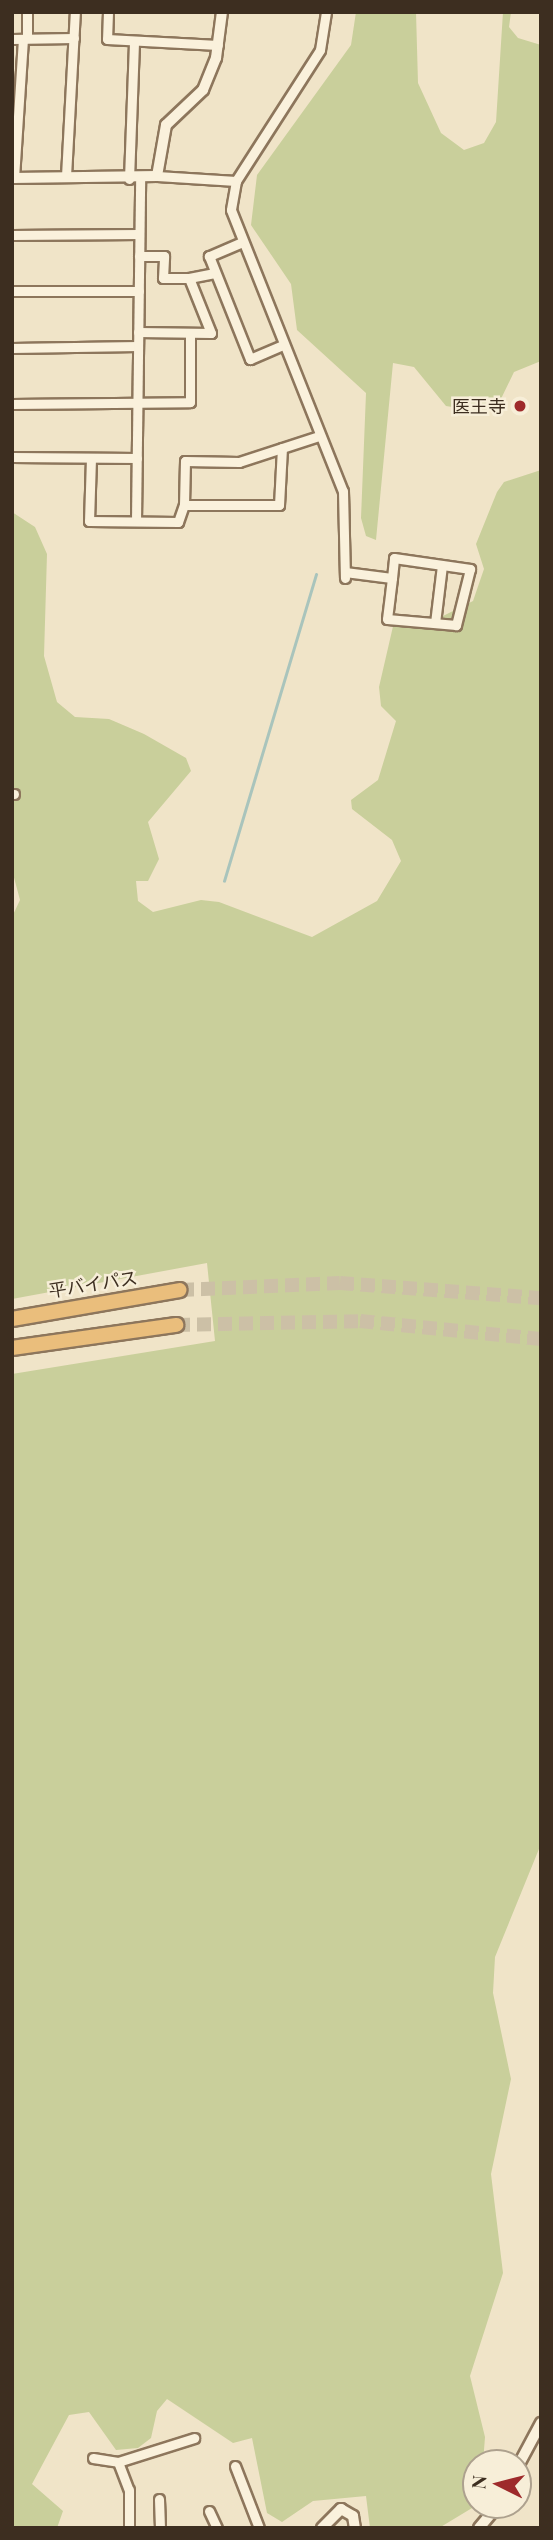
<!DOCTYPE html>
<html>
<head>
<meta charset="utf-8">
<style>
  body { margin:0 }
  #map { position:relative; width:553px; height:2540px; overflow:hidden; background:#f0e4c8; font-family:"Playfair Display","Noto Sans JP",serif }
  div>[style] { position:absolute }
  .green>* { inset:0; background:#c9cf9b }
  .stream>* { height:2.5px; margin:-1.25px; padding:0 1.25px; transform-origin:1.25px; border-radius:1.25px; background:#a9c4bc }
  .trunk-tunnel>* { height:14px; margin-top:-7px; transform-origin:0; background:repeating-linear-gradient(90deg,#ccc0a6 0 14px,transparent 0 21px) }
  .roads { filter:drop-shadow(2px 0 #8d765c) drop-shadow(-2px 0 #8d765c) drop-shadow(0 2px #8d765c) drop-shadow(0 -2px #8d765c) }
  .minor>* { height:9px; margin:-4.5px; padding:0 4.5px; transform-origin:4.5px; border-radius:4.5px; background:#faf1dc }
  .tertiary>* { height:10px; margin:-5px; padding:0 5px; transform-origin:5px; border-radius:5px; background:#faf1dc }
  .trunk>* { height:14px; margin:-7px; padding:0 7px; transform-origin:7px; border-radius:7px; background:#eabe7c }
  .dots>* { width:19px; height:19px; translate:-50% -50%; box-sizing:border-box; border:4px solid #f7eed8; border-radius:50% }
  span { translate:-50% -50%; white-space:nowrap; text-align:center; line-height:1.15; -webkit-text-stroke:5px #f7eed8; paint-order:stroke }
  .poi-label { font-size:18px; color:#3d2e20 }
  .right { translate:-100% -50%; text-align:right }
  .street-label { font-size:18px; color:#3d2e20 }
  .frame { position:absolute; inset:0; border:14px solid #3d2e20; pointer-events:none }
  .north { position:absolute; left:462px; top:2449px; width:70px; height:70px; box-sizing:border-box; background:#f7eed8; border:2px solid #ada18e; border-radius:50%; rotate:276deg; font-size:19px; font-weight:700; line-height:28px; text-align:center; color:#3d2e20 }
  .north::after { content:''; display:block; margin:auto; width:24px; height:32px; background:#9e2a2b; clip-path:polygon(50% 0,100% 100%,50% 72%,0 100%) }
</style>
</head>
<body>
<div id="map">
  <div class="green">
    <i style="clip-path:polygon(356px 12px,416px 12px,418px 83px,441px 133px,464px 150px,484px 143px,496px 122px,503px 12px,511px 12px,509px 27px,518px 38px,541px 45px,541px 361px,514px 372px,498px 405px,483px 412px,446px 406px,414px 367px,393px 363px,376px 540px,366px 536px,361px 518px,366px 393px,297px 330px,291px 284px,251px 225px,257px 175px,351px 45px)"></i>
    <i style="clip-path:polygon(541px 470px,541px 1844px,495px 1957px,493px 1993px,511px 2079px,491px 2174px,503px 2273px,470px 2376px,485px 2437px,483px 2463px,476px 2463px,477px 2505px,439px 2528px,370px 2528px,366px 2496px,313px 2501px,282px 2522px,267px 2513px,252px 2438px,233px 2443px,167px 2399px,157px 2411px,151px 2438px,138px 2448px,116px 2450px,89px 2412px,69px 2415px,32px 2484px,63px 2511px,57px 2528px,12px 2528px,12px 1374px,215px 1341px,207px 1263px,12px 1299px,12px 917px,20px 900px,12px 870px,12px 512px,35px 527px,47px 554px,44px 656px,57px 702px,75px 717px,109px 719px,144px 734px,186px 758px,191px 771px,148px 822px,159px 859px,148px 881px,136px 881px,138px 901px,153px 912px,201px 900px,219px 902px,312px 937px,377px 901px,401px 861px,392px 840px,352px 809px,351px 800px,378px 780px,396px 721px,381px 706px,379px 687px,394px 622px,437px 619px,473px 601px,484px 569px,476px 544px,497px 492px,504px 482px)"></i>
  </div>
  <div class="stream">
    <i style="left:224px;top:881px;width:320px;rotate:-73.3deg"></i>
  </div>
  <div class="trunk-tunnel">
    <i style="left:180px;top:1290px;width:160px;rotate:-2.5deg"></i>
    <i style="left:340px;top:1283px;width:202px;rotate:4.3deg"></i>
    <i style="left:176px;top:1325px;width:184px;rotate:-1.2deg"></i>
    <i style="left:360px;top:1321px;width:182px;rotate:5.7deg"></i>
  </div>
  <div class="roads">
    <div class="minor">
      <i style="left:27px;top:12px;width:25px;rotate:90deg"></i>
      <i style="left:108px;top:12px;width:27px;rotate:92deg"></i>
      <i style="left:107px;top:39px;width:111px;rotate:3.1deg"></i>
      <i style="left:326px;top:12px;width:38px;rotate:99deg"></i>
      <i style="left:320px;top:50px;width:156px;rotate:122.7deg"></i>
      <i style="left:236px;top:181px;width:29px;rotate:100deg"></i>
      <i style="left:231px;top:210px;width:302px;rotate:68.3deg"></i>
      <i style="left:343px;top:491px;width:87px;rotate:88.7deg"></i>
      <i style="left:12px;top:39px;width:62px;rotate:-0.9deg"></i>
      <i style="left:66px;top:176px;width:164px;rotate:-86.9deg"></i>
      <i style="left:157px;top:176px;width:79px;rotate:3.6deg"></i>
      <i style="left:14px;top:178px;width:139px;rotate:-86.3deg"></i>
      <i style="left:129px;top:179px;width:138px;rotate:-87.9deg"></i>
      <i style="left:12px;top:235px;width:127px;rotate:-0.5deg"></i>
      <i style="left:240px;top:243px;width:34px;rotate:157deg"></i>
      <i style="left:209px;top:256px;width:111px;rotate:68.3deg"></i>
      <i style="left:250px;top:359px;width:34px;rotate:-23deg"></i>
      <i style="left:189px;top:278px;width:26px;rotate:-11deg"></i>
      <i style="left:12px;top:291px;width:127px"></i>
      <i style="left:138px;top:332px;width:73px;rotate:0.8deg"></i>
      <i style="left:211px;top:333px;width:59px;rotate:-111.8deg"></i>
      <i style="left:189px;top:278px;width:26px;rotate:180deg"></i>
      <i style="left:163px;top:278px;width:22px;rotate:-87deg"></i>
      <i style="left:164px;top:256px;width:25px;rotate:180deg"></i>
      <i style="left:12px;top:348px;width:126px;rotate:-0.9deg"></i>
      <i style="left:12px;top:404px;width:178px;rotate:-0.6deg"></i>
      <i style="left:190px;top:402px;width:69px;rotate:-90deg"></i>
      <i style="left:12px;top:457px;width:125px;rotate:0.5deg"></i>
      <i style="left:91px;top:458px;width:63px;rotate:91.8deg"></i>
      <i style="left:89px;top:521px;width:89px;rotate:0.6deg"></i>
      <i style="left:178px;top:522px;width:18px;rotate:-71deg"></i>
      <i style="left:184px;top:505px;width:95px"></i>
      <i style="left:279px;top:505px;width:57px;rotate:-87deg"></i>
      <i style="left:184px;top:505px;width:44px;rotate:-88.7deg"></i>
      <i style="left:185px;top:461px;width:54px;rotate:1.1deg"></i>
      <i style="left:239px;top:462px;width:84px;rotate:-18deg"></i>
      <i style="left:136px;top:521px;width:342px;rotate:-89.3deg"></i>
      <i style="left:345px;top:572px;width:47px;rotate:7.3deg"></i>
      <i style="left:392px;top:578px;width:20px;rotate:-84deg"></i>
      <i style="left:394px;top:558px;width:77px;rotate:8.2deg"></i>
      <i style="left:470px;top:569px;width:58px;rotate:104deg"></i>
      <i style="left:456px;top:625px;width:69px;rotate:-175deg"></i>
      <i style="left:387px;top:619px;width:41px;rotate:-83deg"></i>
      <i style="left:435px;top:623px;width:58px;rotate:-83.1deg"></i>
      <i style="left:12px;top:794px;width:2px"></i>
      <i style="left:93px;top:2458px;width:25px;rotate:9deg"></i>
      <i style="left:118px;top:2462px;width:30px;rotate:69deg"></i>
      <i style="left:129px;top:2490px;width:38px;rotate:90deg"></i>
      <i style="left:118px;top:2462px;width:80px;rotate:-17.5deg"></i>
      <i style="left:235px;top:2466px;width:66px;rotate:68.8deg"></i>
      <i style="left:159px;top:2499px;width:29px;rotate:88deg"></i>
      <i style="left:209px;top:2511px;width:19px;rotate:65deg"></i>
    </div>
    <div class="tertiary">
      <i style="left:12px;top:178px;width:145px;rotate:-0.8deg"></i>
      <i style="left:157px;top:176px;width:52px;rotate:-80deg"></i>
      <i style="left:166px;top:125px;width:51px;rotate:-43.4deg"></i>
      <i style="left:203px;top:90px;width:35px;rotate:-68deg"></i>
      <i style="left:216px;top:58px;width:46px;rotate:-82.6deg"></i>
      <i style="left:518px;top:2466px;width:49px;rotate:-61.9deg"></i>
      <i style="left:322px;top:2528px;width:27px;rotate:-45deg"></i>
      <i style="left:341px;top:2509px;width:14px;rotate:30deg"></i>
      <i style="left:353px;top:2516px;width:12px;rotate:81deg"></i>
      <i style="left:479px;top:2528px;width:30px;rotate:-50deg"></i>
    </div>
    <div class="trunk">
      <i style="left:12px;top:1319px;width:170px;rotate:-9.8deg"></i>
      <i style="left:12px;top:1348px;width:166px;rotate:-8deg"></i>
    </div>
  </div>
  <div class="dots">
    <i style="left:520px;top:406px;background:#9e2a2b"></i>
  </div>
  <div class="poi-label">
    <span class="right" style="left:506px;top:406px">医王寺</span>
  </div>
  <div class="street-label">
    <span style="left:93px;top:1284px;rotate:-9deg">平バイパス</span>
  </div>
  <div class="frame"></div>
  <div class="north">N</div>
</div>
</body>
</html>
